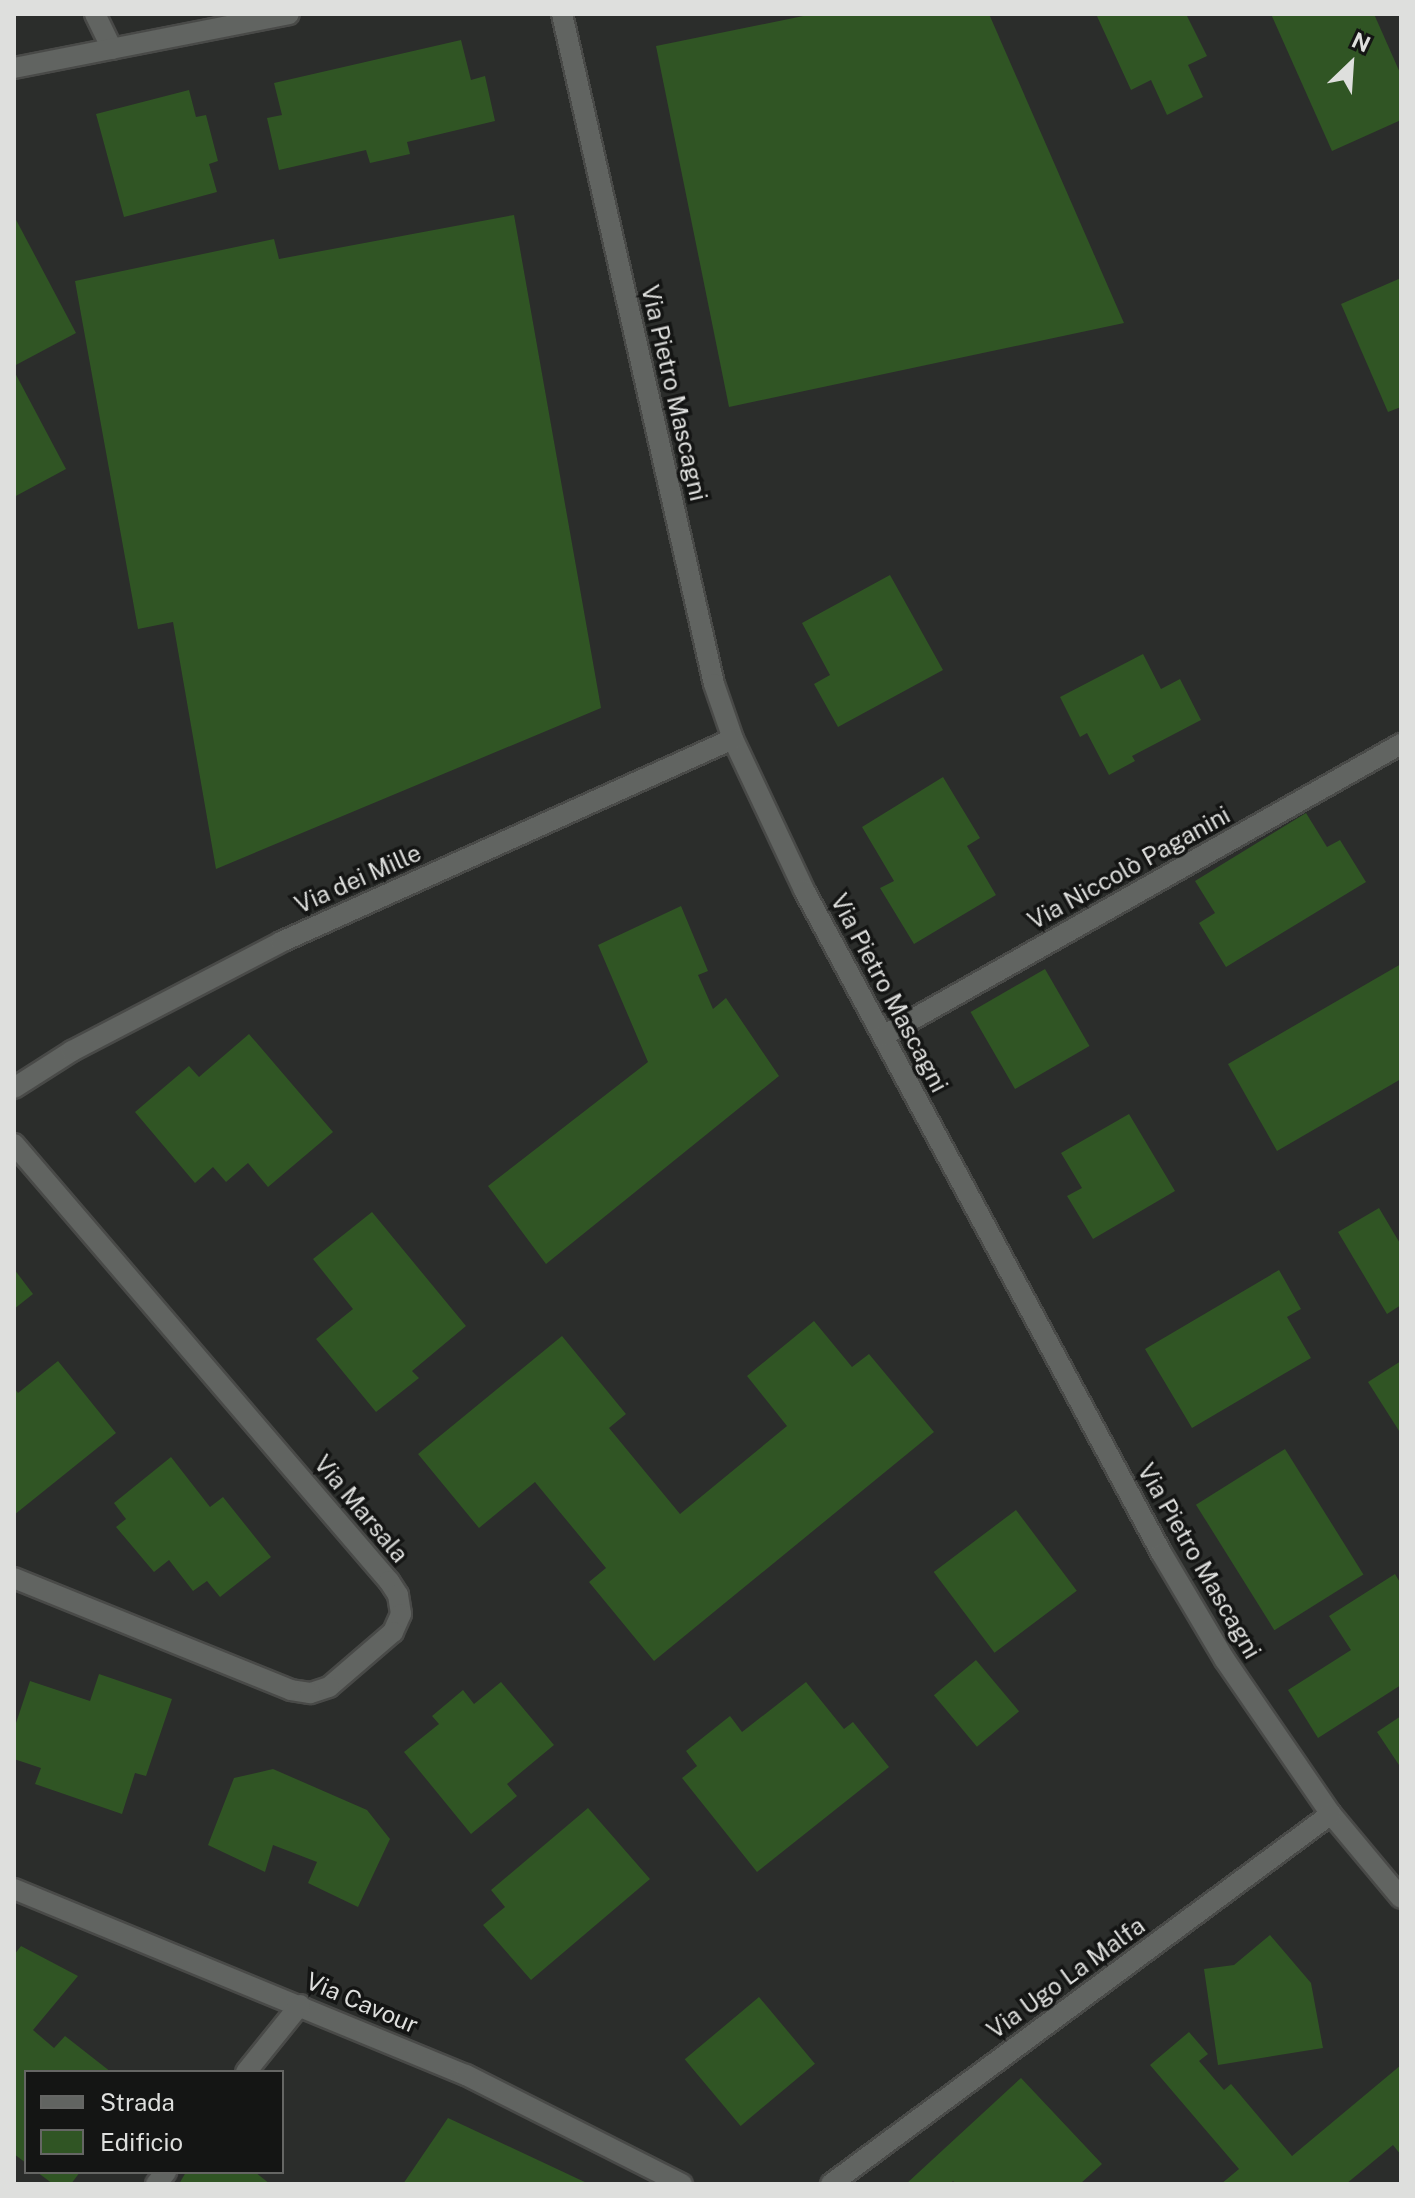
<!DOCTYPE html>
<html>
<head>
<meta charset="utf-8">
<style>
  body { margin:0 }
  #map { position:relative; width:1415px; height:2198px; overflow:hidden; background:#2b2d2b; font-family:"Public Sans",sans-serif }
  div>[style] { position:absolute }
  .building>* { inset:0; background:#305524; transform-origin:0 0 }
  .roads { filter:drop-shadow(2px 0 #494a48) drop-shadow(-2px 0 #494a48) drop-shadow(0 2px #494a48) drop-shadow(0 -2px #494a48) }
  .minor>* { height:20px; margin:-10px; padding:0 10px; transform-origin:10px; border-radius:10px; background:#616461 }
  span { translate:-50% -50%; white-space:nowrap; text-align:center; line-height:1.15; -webkit-text-stroke:7px #141514; paint-order:stroke }
  .street-label { font-size:24px; color:#dedfdd }
  .frame { position:absolute; inset:0; border:16px solid #dedfdd; pointer-events:none }
  .legend { position:absolute; left:24px; top:2070px; width:260px; height:104px; box-sizing:border-box; background:#141514; border:2px solid #656664; margin:0; padding:10px 14px; list-style:none; font-size:24px; color:#dedfdd }
  .legend li { display:flex; align-items:center; gap:16px; height:40px }
  .legend b { width:40px; border:2px solid #656664 }
  .north { position:absolute; left:1311px; top:24px; width:80px; height:80px; -webkit-text-stroke:6px #141514; paint-order:stroke; rotate:25deg; font-size:22px; font-weight:700; line-height:32px; text-align:center; color:#dedfdd }
  .north::after { content:''; display:block; margin:auto; width:28px; height:36px; background:#dedfdd; clip-path:polygon(50% 0,100% 100%,50% 72%,0 100%) }
</style>
</head>
<body>
<div id="map">
  <div class="building">
    <i style="clip-path:polygon(813px 14px,989px 14px,1124px 323px,729px 407px,656px 46px)"></i>
    <i style="clip-path:polygon(1096px 14px,1186px 14px,1207px 56px,1188px 65px,1203px 97px,1167px 115px,1151px 80px,1131px 90px)"></i>
    <i style="clip-path:polygon(1271px 14px,1374px 14px,1401px 75px,1401px 120px,1332px 151px)"></i>
    <i style="clip-path:polygon(461px 40px,471px 80px,485px 76px,495px 121px,407px 142px,410px 154px,370px 163px,366px 150px,279px 170px,267px 118px,282px 115px,274px 83px)"></i>
    <i style="clip-path:polygon(189px 90px,196px 117px,206px 115px,218px 161px,209px 164px,217px 192px,124px 217px,96px 114px)"></i>
    <i style="clip-path:polygon(514px 215px,601px 708px,216px 869px,173px 622px,138px 629px,75px 281px,274px 239px,279px 259px)"></i>
    <i style="clip-path:polygon(14px 216px,76px 333px,14px 366px)"></i>
    <i style="clip-path:polygon(1401px 278px,1401px 407px,1388px 412px,1341px 304px)"></i>
    <i style="clip-path:polygon(14px 371px,66px 469px,14px 497px)"></i>
    <i style="clip-path:polygon(890px 575px,943px 670px,838px 727px,814px 684px,830px 675px,802px 623px)"></i>
    <i style="clip-path:polygon(1143px 654px,1161px 689px,1180px 679px,1201px 720px,1132px 756px,1135px 761px,1109px 775px,1087px 733px,1080px 737px,1060px 697px)"></i>
    <i style="clip-path:polygon(943px 777px,980px 838px,967px 846px,996px 895px,914px 944px,880px 888px,894px 881px,862px 827px)"></i>
    <i style="clip-path:polygon(1306px 813px,1327px 847px,1340px 840px,1366px 882px,1226px 967px,1199px 923px,1215px 913px,1195px 881px)"></i>
    <i style="clip-path:polygon(681px 906px,708px 971px,698px 975px,713px 1009px,726px 998px,779px 1076px,546px 1264px,488px 1186px,648px 1062px,598px 945px)"></i>
    <i style="clip-path:polygon(1401px 964px,1401px 1079px,1277px 1151px,1228px 1064px)"></i>
    <i style="left:1045px;top:969px;width:89px;height:86px;rotate:60deg"></i>
    <i style="clip-path:polygon(249px 1034px,333px 1132px,268px 1187px,248px 1163px,226px 1182px,213px 1167px,195px 1183px,135px 1112px,189px 1066px,199px 1077px)"></i>
    <i style="clip-path:polygon(1129px 1114px,1175px 1191px,1093px 1239px,1067px 1196px,1082px 1188px,1061px 1153px)"></i>
    <i style="clip-path:polygon(1379px 1208px,1401px 1245px,1401px 1305px,1387px 1314px,1338px 1232px)"></i>
    <i style="clip-path:polygon(372px 1212px,466px 1326px,412px 1371px,419px 1378px,376px 1412px,316px 1339px,353px 1309px,313px 1259px)"></i>
    <i style="clip-path:polygon(14px 1269px,33px 1294px,14px 1309px)"></i>
    <i style="clip-path:polygon(1279px 1270px,1301px 1309px,1287px 1317px,1311px 1358px,1192px 1428px,1145px 1349px)"></i>
    <i style="clip-path:polygon(814px 1321px,852px 1367px,869px 1354px,934px 1432px,654px 1661px,589px 1582px,606px 1568px,535px 1482px,479px 1528px,418px 1454px,562px 1336px,626px 1414px,609px 1428px,680px 1514px,787px 1426px,747px 1376px)"></i>
    <i style="clip-path:polygon(58px 1361px,116px 1433px,14px 1515px,14px 1388px,18px 1393px)"></i>
    <i style="clip-path:polygon(1401px 1361px,1401px 1434px,1368px 1382px)"></i>
    <i style="left:1285px;top:1449px;width:148px;height:105px;rotate:58deg"></i>
    <i style="clip-path:polygon(171px 1457px,210px 1507px,223px 1497px,271px 1557px,220px 1597px,207px 1581px,193px 1591px,169px 1560px,154px 1572px,116px 1527px,126px 1519px,114px 1503px)"></i>
    <i style="left:1016px;top:1510px;width:101px;height:103px;rotate:53deg"></i>
    <i style="clip-path:polygon(1395px 1574px,1401px 1584px,1401px 1685px,1318px 1738px,1288px 1690px,1351px 1650px,1329px 1616px)"></i>
    <i style="left:976px;top:1660px;width:67px;height:55px;rotate:50deg"></i>
    <i style="clip-path:polygon(99px 1674px,172px 1699px,146px 1776px,135px 1773px,122px 1814px,35px 1784px,41px 1768px,14px 1759px,14px 1729px,30px 1681px,90px 1701px)"></i>
    <i style="clip-path:polygon(501px 1682px,554px 1745px,507px 1784px,517px 1796px,471px 1834px,404px 1752px,439px 1724px,432px 1716px,463px 1690px,474px 1704px)"></i>
    <i style="clip-path:polygon(806px 1682px,844px 1729px,853px 1722px,889px 1767px,757px 1872px,682px 1778px,697px 1766px,686px 1751px,730px 1716px,742px 1732px)"></i>
    <i style="clip-path:polygon(1401px 1716px,1401px 1768px,1377px 1732px)"></i>
    <i style="clip-path:polygon(273px 1769px,367px 1810px,390px 1839px,358px 1907px,308px 1883px,317px 1862px,273px 1845px,265px 1872px,208px 1845px,234px 1778px)"></i>
    <i style="clip-path:polygon(588px 1808px,650px 1879px,531px 1980px,483px 1925px,505px 1907px,491px 1890px)"></i>
    <i style="clip-path:polygon(1270px 1935px,1311px 1983px,1323px 2048px,1218px 2065px,1204px 1969px,1234px 1965px)"></i>
    <i style="clip-path:polygon(21px 1946px,78px 1976px,33px 2030px,54px 2048px,65px 2036px,111px 2072px,26px 2072px,26px 2163px,14px 2154px,14px 1955px)"></i>
    <i style="left:759px;top:1997px;width:87px;height:97px;rotate:50deg"></i>
    <i style="clip-path:polygon(1189px 2032px,1208px 2054px,1199px 2061px,1224px 2090px,1231px 2084px,1292px 2156px,1401px 2065px,1401px 2155px,1393px 2145px,1346px 2184px,1221px 2184px,1239px 2169px,1150px 2065px)"></i>
    <i style="clip-path:polygon(1021px 2078px,1102px 2164px,1080px 2184px,956px 2184px,953px 2181px,950px 2184px,906px 2184px)"></i>
    <i style="clip-path:polygon(448px 2118px,589px 2184px,403px 2184px)"></i>
    <i style="clip-path:polygon(37px 2172px,80px 2172px,71px 2184px,53px 2184px)"></i>
    <i style="clip-path:polygon(186px 2172px,255px 2172px,270px 2184px,179px 2184px)"></i>
  </div>
  <div class="roads">
    <div class="minor">
      <i style="left:95px;top:14px;width:39px;rotate:64deg"></i>
      <i style="left:562px;top:14px;width:687px;rotate:77.22deg"></i>
      <i style="left:714px;top:684px;width:58px;rotate:70.9deg"></i>
      <i style="left:733px;top:739px;width:167px;rotate:64.8deg"></i>
      <i style="left:804px;top:890px;width:754px;rotate:61.67deg"></i>
      <i style="left:1162px;top:1554px;width:123px;rotate:59.3deg"></i>
      <i style="left:1225px;top:1660px;width:187px;rotate:55.5deg"></i>
      <i style="left:1331px;top:1814px;width:109px;rotate:50.2deg"></i>
      <i style="left:14px;top:68px;width:280px;rotate:-11.1deg"></i>
      <i style="left:883px;top:1036px;width:595px;rotate:-29.41deg"></i>
      <i style="left:14px;top:1088px;width:69px;rotate:-32.5deg"></i>
      <i style="left:72px;top:1051px;width:236px;rotate:-27.5deg"></i>
      <i style="left:281px;top:942px;width:495px;rotate:-24.2deg"></i>
      <i style="left:14px;top:1144px;width:576px;rotate:49.37deg"></i>
      <i style="left:389px;top:1581px;width:17px;rotate:57deg"></i>
      <i style="left:398px;top:1595px;width:19px;rotate:81deg"></i>
      <i style="left:401px;top:1614px;width:20px;rotate:114deg"></i>
      <i style="left:393px;top:1632px;width:84px;rotate:139.3deg"></i>
      <i style="left:329px;top:1687px;width:20px;rotate:162deg"></i>
      <i style="left:310px;top:1693px;width:19px;rotate:-171deg"></i>
      <i style="left:291px;top:1690px;width:299px;rotate:-158deg"></i>
      <i style="left:14px;top:1889px;width:489px;rotate:22.4deg"></i>
      <i style="left:466px;top:2075px;width:242px;rotate:26.8deg"></i>
      <i style="left:246px;top:2072px;width:86px;rotate:-51.1deg"></i>
      <i style="left:156px;top:2184px;width:16px;rotate:-50deg"></i>
      <i style="left:831px;top:2184px;width:622px;rotate:-36.5deg"></i>
    </div>
  </div>
  <div class="street-label">
    <span style="left:674px;top:393px;rotate:77deg">Via Pietro Mascagni</span>
    <span style="left:1129px;top:868px;rotate:-29deg">Via Niccolò Paganini</span>
    <span style="left:358px;top:879px;rotate:-24deg">Via dei Mille</span>
    <span style="left:889px;top:993px;rotate:62deg">Via Pietro Mascagni</span>
    <span style="left:361px;top:1509px;rotate:50deg">Via Marsala</span>
    <span style="left:1199px;top:1561px;rotate:60deg">Via Pietro Mascagni</span>
    <span style="left:1066px;top:1978px;rotate:-36deg">Via Ugo La Malfa</span>
    <span style="left:362px;top:2003px;rotate:23deg">Via Cavour</span>
  </div>
  <div class="frame"></div>
  <ul class="legend">
  <li><b style="height:10px;background:#616461"></b>Strada</li>
  <li><b style="height:22px;background:#305524"></b>Edificio</li>
  </ul>
  <div class="north">N</div>
</div>
</body>
</html>
